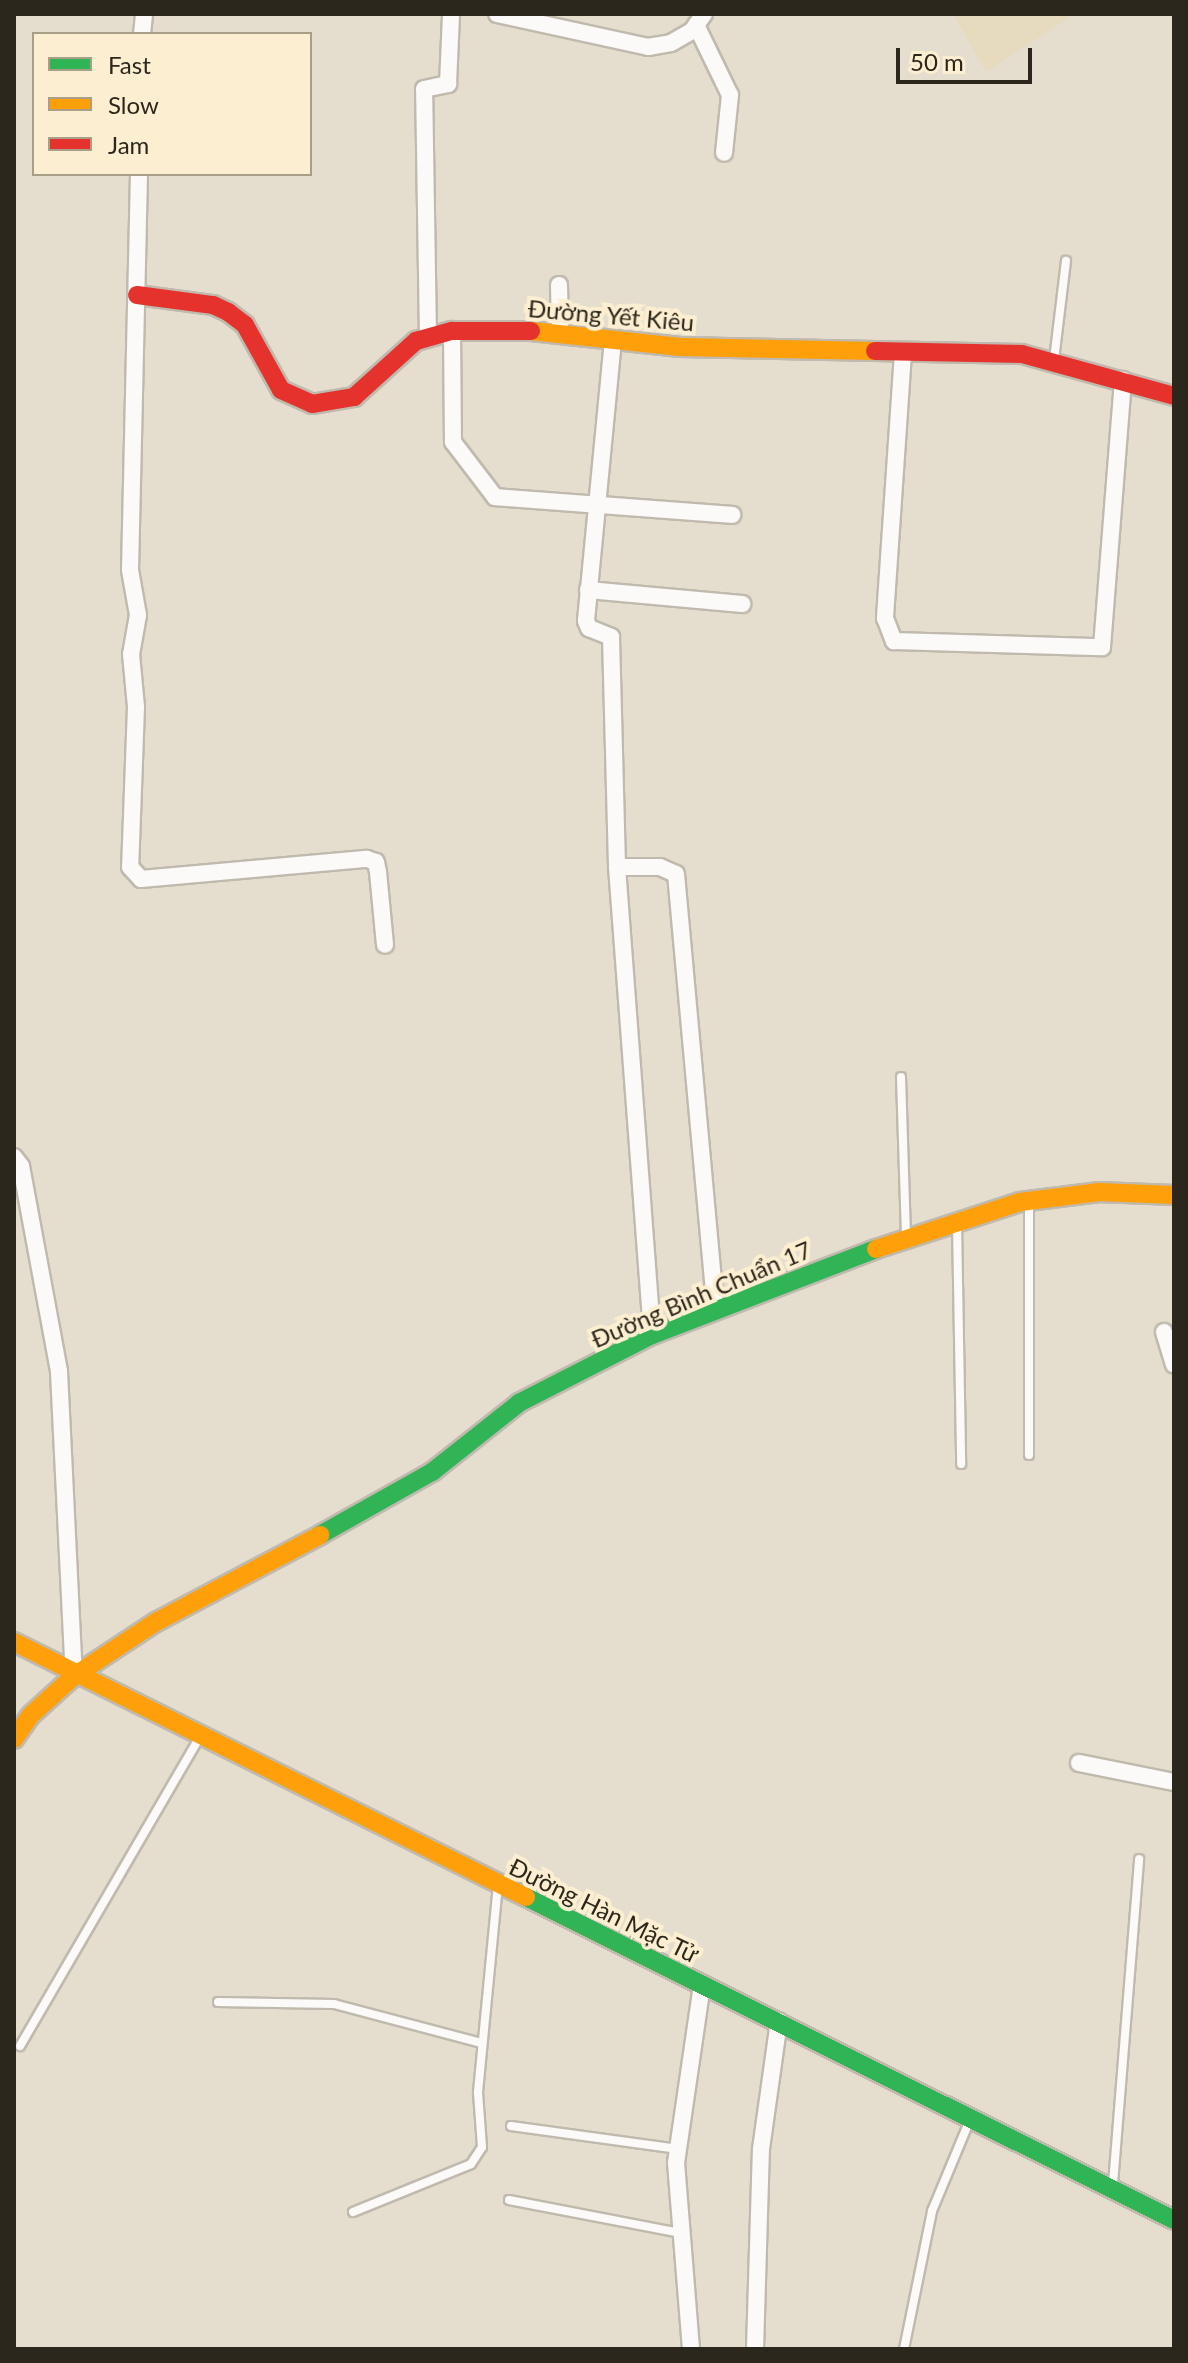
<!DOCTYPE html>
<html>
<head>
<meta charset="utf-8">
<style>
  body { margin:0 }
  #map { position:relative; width:1188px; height:2363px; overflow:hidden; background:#e5dece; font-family:Lato,sans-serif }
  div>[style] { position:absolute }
  .built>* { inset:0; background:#e6dabf }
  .roads { filter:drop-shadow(2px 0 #c0baae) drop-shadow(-2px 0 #c0baae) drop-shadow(0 2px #c0baae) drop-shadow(0 -2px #c0baae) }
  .lane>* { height:8px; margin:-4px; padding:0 4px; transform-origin:4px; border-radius:4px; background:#fbfaf8 }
  .street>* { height:16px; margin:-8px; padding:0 8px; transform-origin:8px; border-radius:8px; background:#fbfaf8 }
  .fast>* { height:18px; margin:-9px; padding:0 9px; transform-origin:9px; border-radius:9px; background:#30b455 }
  .slow>* { height:18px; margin:-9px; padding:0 9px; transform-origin:9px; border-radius:9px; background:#ff9f0a }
  .jam>* { height:18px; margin:-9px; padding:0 9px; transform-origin:9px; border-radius:9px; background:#e5322d }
  span { translate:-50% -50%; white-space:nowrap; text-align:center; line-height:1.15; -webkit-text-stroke:8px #fcefd1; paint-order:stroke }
  .street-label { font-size:24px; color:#2c271c }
  .frame { position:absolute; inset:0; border:16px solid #2c271c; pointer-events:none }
  .legend { position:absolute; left:32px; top:32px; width:280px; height:144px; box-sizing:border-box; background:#fcefd1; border:2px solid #a99f89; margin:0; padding:10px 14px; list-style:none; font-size:24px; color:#2c271c }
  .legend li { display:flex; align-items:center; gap:16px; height:40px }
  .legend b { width:40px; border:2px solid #a99f89 }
  .scale { position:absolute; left:896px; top:48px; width:136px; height:36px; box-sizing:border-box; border:4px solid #2c271c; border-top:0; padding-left:10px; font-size:24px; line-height:28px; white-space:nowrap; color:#2c271c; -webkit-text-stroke:6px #fcefd1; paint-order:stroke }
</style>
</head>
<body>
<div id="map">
  <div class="built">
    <i style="clip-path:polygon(953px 14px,1075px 14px,986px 72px)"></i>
  </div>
  <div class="roads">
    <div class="lane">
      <i style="left:1054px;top:360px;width:100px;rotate:-83.1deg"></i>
      <i style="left:901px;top:1077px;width:156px;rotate:88.2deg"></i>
      <i style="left:1029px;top:1205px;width:250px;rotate:90deg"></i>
      <i style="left:957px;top:1224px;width:240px;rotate:89deg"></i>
      <i style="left:218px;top:2002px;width:116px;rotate:1deg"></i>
      <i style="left:334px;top:2004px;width:153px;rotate:14.8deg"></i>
      <i style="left:20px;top:2046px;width:356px;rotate:-59.8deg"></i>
      <i style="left:511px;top:2126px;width:169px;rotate:7.8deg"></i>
      <i style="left:1113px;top:2184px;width:326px;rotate:-85.4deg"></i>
      <i style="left:509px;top:2200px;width:174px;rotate:10.9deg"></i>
      <i style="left:353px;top:2212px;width:127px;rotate:-22.1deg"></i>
      <i style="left:471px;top:2164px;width:20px;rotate:-57deg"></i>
      <i style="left:482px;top:2147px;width:55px;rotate:-94.2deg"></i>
      <i style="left:478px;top:2092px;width:208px;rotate:-84.5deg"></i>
      <i style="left:904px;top:2349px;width:141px;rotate:-78.5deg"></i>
      <i style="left:932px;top:2211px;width:96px;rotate:-67.4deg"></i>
    </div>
    <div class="street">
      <i style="left:497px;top:14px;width:155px;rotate:12.3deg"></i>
      <i style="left:648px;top:47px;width:23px;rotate:-10deg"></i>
      <i style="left:671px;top:43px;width:24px;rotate:-30deg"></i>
      <i style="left:692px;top:31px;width:21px;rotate:-55deg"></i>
      <i style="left:696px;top:25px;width:78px;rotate:64.1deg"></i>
      <i style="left:730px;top:95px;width:58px;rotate:95.9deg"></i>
      <i style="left:142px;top:34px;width:20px;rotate:-84deg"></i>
      <i style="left:139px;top:174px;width:396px;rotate:91.3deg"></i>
      <i style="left:130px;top:570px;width:46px;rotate:79.9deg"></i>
      <i style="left:138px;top:615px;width:40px;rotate:100deg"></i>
      <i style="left:131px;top:654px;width:53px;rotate:84.6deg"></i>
      <i style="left:136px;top:707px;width:160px;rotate:92.1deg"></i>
      <i style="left:130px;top:867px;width:16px;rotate:47deg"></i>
      <i style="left:141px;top:879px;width:227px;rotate:-5.1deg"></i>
      <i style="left:367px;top:859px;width:9px;rotate:18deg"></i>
      <i style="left:376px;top:862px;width:10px;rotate:79deg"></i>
      <i style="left:378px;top:872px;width:73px;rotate:84.5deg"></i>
      <i style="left:559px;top:285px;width:46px;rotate:88.8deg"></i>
      <i style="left:452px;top:331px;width:111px;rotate:89.5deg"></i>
      <i style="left:453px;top:442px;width:69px;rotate:52.6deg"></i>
      <i style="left:495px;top:497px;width:238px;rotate:4.3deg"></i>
      <i style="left:428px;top:338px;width:249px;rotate:-90.9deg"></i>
      <i style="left:424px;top:89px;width:25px;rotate:-12deg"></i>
      <i style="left:448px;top:84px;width:70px;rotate:-87.5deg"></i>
      <i style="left:613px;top:340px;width:282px;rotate:95.5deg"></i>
      <i style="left:586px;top:621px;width:8px;rotate:67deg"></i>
      <i style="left:589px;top:628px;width:24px;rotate:22deg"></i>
      <i style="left:611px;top:637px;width:230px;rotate:88.5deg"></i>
      <i style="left:617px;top:867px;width:469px;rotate:85.7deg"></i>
      <i style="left:903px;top:353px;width:266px;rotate:93.9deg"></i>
      <i style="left:885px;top:618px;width:25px;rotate:69deg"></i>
      <i style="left:894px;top:641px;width:208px;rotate:1.7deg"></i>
      <i style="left:1102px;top:647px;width:268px;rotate:-85.5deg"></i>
      <i style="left:588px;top:590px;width:155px;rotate:5.2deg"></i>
      <i style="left:617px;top:867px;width:43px"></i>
      <i style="left:660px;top:867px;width:17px;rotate:24deg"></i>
      <i style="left:676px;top:874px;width:438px;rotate:84.8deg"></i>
      <i style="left:14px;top:1157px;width:11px;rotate:52deg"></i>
      <i style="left:21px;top:1166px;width:209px;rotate:79.5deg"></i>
      <i style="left:59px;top:1372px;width:304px;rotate:87.2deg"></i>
      <i style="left:1164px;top:1332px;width:34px;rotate:73deg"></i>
      <i style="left:1079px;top:1763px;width:97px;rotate:11.3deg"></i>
      <i style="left:691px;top:2349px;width:187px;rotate:-94.6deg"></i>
      <i style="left:676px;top:2163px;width:181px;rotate:-81.7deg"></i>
      <i style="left:755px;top:2349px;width:200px;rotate:-88.3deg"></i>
      <i style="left:761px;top:2149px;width:129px;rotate:-82deg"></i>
    </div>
    <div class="fast">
      <i style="left:320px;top:1535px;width:129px;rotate:-29.4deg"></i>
      <i style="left:432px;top:1472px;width:111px;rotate:-38.4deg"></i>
      <i style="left:519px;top:1403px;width:149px;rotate:-27.1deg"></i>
      <i style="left:652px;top:1335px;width:240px;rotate:-21deg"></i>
      <i style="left:526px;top:1897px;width:724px;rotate:26.49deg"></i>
    </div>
    <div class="slow">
      <i style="left:531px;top:331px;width:150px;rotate:6.1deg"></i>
      <i style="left:680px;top:347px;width:195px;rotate:1.2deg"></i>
      <i style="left:876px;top:1249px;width:151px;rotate:-18.1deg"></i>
      <i style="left:1020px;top:1202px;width:80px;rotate:-7.2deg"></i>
      <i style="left:1099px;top:1192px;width:75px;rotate:2.3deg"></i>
      <i style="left:14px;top:1642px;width:572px;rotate:26.48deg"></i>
      <i style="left:14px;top:1739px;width:29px;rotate:-55deg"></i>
      <i style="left:31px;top:1715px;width:58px;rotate:-42.2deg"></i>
      <i style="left:74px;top:1676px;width:98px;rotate:-33.4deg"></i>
      <i style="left:156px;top:1622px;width:186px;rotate:-27.9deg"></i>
    </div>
    <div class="jam">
      <i style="left:137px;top:295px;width:77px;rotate:7.5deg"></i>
      <i style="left:213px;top:305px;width:17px;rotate:25deg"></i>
      <i style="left:228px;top:312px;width:21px;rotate:37deg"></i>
      <i style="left:245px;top:325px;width:74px;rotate:61deg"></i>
      <i style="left:281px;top:390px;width:34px;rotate:24deg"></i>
      <i style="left:312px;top:404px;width:43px;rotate:-9.5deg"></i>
      <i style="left:354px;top:397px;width:84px;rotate:-42.1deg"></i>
      <i style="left:416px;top:341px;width:37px;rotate:-16deg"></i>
      <i style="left:452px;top:331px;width:79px"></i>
      <i style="left:875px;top:351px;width:147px;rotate:1.2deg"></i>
      <i style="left:1022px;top:354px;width:158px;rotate:15.4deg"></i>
    </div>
  </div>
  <div class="street-label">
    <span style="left:611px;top:315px;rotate:5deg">Đường Yết Kiêu</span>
    <span style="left:701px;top:1294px;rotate:-23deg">Đường Bình Chuẩn 17</span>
    <span style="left:604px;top:1910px;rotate:26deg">Đường Hàn Mặc Tử</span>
  </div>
  <div class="frame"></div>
  <ul class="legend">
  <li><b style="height:10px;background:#30b455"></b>Fast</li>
  <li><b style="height:10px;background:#ff9f0a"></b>Slow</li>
  <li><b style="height:10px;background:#e5322d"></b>Jam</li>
  </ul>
  <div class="scale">50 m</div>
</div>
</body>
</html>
